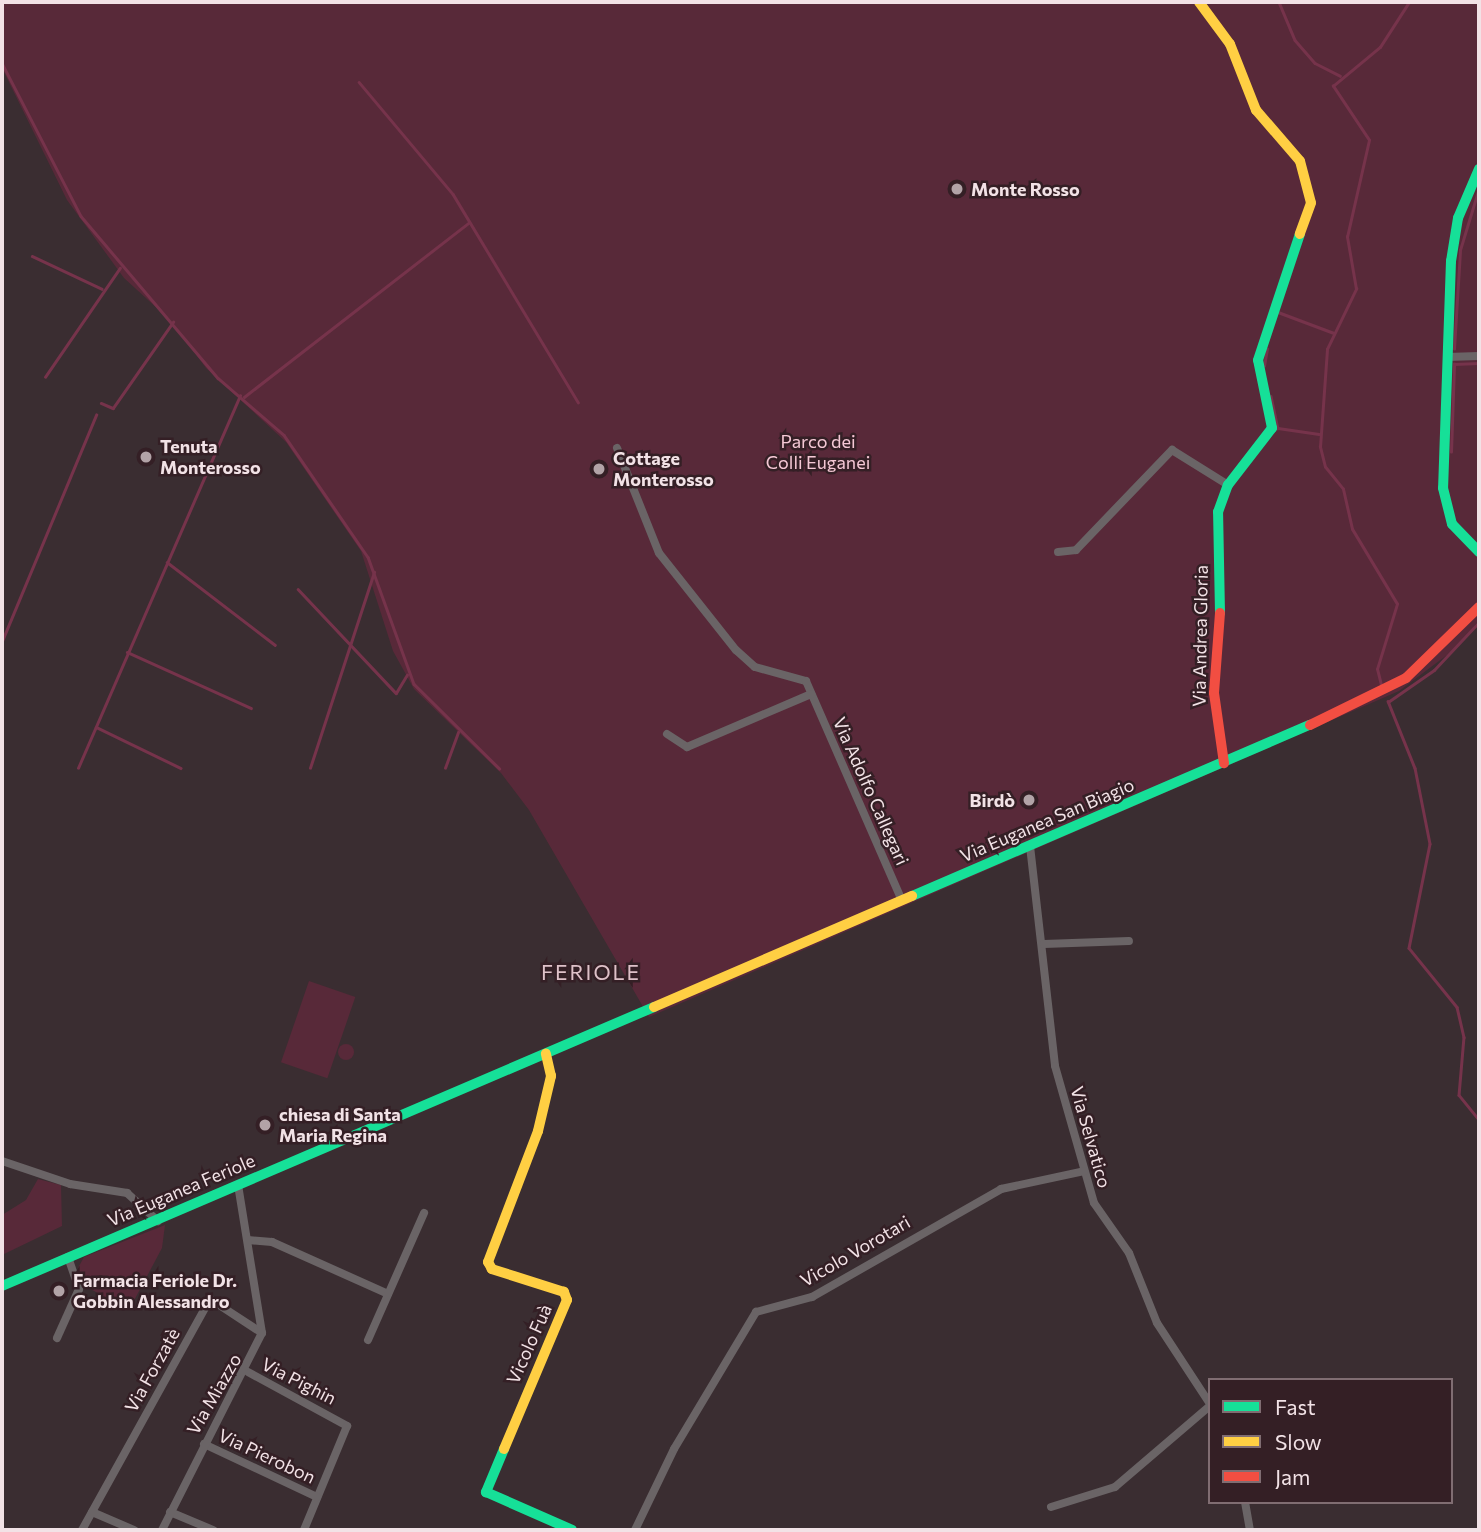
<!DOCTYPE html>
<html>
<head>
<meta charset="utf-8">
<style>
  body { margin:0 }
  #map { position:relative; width:1481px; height:1532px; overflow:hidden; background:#3a2d31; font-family:Commissioner,sans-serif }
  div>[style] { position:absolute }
  .green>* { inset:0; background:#582939; transform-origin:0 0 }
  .round { border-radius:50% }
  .stream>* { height:2.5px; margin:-1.25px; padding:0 1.25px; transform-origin:1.25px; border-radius:1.25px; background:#76334b }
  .street>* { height:8px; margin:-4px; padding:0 4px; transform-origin:4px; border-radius:4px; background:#6a6466 }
  .fast>* { height:10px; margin:-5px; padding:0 5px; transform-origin:5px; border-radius:5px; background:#16e098 }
  .slow>* { height:10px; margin:-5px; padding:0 5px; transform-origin:5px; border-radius:5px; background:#ffcf43 }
  .jam>* { height:10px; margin:-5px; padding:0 5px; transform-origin:5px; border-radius:5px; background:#f24e42 }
  .dots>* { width:19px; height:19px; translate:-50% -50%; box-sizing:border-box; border:4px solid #341f25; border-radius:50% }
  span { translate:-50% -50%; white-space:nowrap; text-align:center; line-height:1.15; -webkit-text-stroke:5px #341f25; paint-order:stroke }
  .poi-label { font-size:18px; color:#f2e2e6; font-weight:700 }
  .left { translate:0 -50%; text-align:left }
  .right { translate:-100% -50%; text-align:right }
  .park-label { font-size:18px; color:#f5c8d5 }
  .street-label { font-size:18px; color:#f2e2e6 }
  .quarter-label { font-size:21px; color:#dec1c8; letter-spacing:2px }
  .frame { position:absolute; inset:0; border:4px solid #f2e2e6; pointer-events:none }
  .legend { position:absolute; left:1208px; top:1378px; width:245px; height:126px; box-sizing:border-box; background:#341f25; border:2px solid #806d72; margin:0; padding:9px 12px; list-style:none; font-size:21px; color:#f2e2e6 }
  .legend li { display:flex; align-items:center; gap:14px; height:35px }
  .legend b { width:35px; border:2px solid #806d72 }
</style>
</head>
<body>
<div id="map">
  <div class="green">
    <i style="clip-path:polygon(2px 2px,1479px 2px,1479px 620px,1459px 646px,1399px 691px,649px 1017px,529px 810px,501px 773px,414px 689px,393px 651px,361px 551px,286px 442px,206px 368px,171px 321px,124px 278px,67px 200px,2px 68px)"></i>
    <i style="left:309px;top:981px;width:49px;height:86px;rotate:19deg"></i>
    <i class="round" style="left:338px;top:1044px;width:16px;height:16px"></i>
    <i style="clip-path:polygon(38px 1179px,61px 1185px,62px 1226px,2px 1255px,2px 1215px,26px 1200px)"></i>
    <i style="clip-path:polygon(165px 1225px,162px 1248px,129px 1310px,83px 1285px,78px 1268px,84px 1257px)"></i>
  </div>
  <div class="stream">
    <i style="left:1279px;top:2px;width:41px;rotate:67.2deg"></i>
    <i style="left:1295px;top:40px;width:30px;rotate:49deg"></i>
    <i style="left:1315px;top:63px;width:28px;rotate:27deg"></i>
    <i style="left:2px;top:63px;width:172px;rotate:62.7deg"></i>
    <i style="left:81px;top:216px;width:212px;rotate:49.8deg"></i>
    <i style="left:218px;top:378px;width:87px;rotate:40.8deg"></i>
    <i style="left:284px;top:435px;width:148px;rotate:55.5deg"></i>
    <i style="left:368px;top:557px;width:135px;rotate:70.1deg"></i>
    <i style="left:414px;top:684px;width:120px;rotate:44.7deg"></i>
    <i style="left:359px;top:82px;width:146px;rotate:50deg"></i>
    <i style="left:453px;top:194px;width:243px;rotate:59deg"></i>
    <i style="left:32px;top:256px;width:77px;rotate:25.2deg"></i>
    <i style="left:1278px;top:312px;width:60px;rotate:20.6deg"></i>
    <i style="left:1454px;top:349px;width:99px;rotate:-86.5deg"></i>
    <i style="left:1460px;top:250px;width:65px;rotate:-73deg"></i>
    <i style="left:1264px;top:366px;width:17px;rotate:-80deg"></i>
    <i style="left:45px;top:377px;width:132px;rotate:-55.5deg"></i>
    <i style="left:1271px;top:396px;width:33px;rotate:78deg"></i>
    <i style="left:1278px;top:428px;width:41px;rotate:8.3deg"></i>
    <i style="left:244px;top:397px;width:284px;rotate:-37.8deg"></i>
    <i style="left:101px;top:403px;width:13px;rotate:23deg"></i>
    <i style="left:113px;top:408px;width:105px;rotate:-55.1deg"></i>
    <i style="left:1451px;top:452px;width:88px;rotate:-88deg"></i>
    <i style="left:1454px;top:364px;width:25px;rotate:-2deg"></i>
    <i style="left:167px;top:562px;width:136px;rotate:37.5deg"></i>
    <i style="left:298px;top:589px;width:143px;rotate:46.7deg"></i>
    <i style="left:396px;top:693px;width:21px;rotate:-59deg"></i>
    <i style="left:2px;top:641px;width:245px;rotate:-67.4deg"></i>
    <i style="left:127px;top:652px;width:136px;rotate:24.3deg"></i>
    <i style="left:1381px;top:685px;width:16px;rotate:-104deg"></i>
    <i style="left:1377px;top:669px;width:68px;rotate:-72.9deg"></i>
    <i style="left:1397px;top:604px;width:87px;rotate:-121deg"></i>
    <i style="left:1352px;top:529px;width:41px;rotate:-102.7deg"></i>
    <i style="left:1343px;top:489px;width:28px;rotate:-129deg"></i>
    <i style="left:1325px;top:467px;width:21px;rotate:-104deg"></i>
    <i style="left:1320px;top:447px;width:98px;rotate:-85.9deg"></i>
    <i style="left:1327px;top:349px;width:67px;rotate:-64.2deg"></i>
    <i style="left:1356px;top:289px;width:53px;rotate:-99.8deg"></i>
    <i style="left:1347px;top:237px;width:99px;rotate:-77.2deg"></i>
    <i style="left:1369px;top:140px;width:65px;rotate:-123.7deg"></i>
    <i style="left:1333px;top:86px;width:61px;rotate:-39.7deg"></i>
    <i style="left:1380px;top:47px;width:54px;rotate:-57.2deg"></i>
    <i style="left:1388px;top:701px;width:72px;rotate:68.1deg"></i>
    <i style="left:1415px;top:768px;width:77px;rotate:78.8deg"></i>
    <i style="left:1430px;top:844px;width:106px;rotate:101.4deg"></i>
    <i style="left:1409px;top:948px;width:76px;rotate:50.9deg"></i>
    <i style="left:1457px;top:1007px;width:31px;rotate:77deg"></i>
    <i style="left:1464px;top:1037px;width:58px;rotate:94.9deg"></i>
    <i style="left:1459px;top:1095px;width:32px;rotate:51deg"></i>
    <i style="left:1388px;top:702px;width:56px;rotate:-34.8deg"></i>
    <i style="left:1434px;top:670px;width:66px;rotate:-46.8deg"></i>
    <i style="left:96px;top:727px;width:94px;rotate:25.8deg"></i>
    <i style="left:78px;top:768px;width:406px;rotate:-66.5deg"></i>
    <i style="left:310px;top:768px;width:206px;rotate:-71.9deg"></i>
    <i style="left:445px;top:768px;width:38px;rotate:-70deg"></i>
  </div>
  <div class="street">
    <i style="left:1447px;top:357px;width:32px;rotate:-2deg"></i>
    <i style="left:617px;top:448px;width:113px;rotate:68.2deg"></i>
    <i style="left:659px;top:553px;width:124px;rotate:51.6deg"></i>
    <i style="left:736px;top:650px;width:25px;rotate:42deg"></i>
    <i style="left:755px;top:667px;width:53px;rotate:15.4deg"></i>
    <i style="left:806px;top:681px;width:240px;rotate:66.4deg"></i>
    <i style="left:1058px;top:552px;width:18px;rotate:-6deg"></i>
    <i style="left:1076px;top:550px;width:139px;rotate:-46.2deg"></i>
    <i style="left:1172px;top:450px;width:66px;rotate:32deg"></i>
    <i style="left:667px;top:734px;width:24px;rotate:33deg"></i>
    <i style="left:687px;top:747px;width:135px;rotate:-23.1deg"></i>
    <i style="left:1030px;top:846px;width:221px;rotate:83.5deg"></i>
    <i style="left:1055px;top:1066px;width:142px;rotate:74.1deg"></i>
    <i style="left:1094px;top:1203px;width:61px;rotate:55deg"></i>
    <i style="left:1129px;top:1253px;width:75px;rotate:68.2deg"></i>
    <i style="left:1157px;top:1323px;width:97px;rotate:56.8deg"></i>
    <i style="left:1044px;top:944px;width:85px;rotate:-2deg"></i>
    <i style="left:2px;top:1161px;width:72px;rotate:18.7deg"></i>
    <i style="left:70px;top:1184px;width:58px;rotate:9deg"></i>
    <i style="left:127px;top:1193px;width:42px;rotate:42.1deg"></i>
    <i style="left:248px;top:1240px;width:24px;rotate:5deg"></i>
    <i style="left:272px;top:1242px;width:127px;rotate:24.1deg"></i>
    <i style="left:57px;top:1338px;width:54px;rotate:-65.8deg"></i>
    <i style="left:79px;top:1289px;width:34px;rotate:-109deg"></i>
    <i style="left:368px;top:1340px;width:139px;rotate:-66.2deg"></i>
    <i style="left:248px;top:1372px;width:113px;rotate:28.6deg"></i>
    <i style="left:347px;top:1426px;width:113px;rotate:112.5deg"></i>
    <i style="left:204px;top:1444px;width:125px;rotate:25.1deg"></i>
    <i style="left:1245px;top:1502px;width:28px;rotate:80deg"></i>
    <i style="left:1051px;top:1507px;width:67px;rotate:-17.4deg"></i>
    <i style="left:1115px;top:1487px;width:125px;rotate:-40.5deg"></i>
    <i style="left:92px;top:1512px;width:46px;rotate:23.2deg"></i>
    <i style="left:170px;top:1512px;width:47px;rotate:22.7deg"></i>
    <i style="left:82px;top:1530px;width:264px;rotate:-61deg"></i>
    <i style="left:210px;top:1299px;width:62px;rotate:33.2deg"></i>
    <i style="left:162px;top:1530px;width:221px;rotate:-63.1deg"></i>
    <i style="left:262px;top:1333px;width:150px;rotate:-99.2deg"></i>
    <i style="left:635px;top:1530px;width:90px;rotate:-64.3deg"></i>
    <i style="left:674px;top:1449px;width:160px;rotate:-59.1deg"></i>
    <i style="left:756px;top:1312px;width:58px;rotate:-15deg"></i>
    <i style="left:812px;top:1297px;width:218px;rotate:-29.7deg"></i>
    <i style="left:1001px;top:1189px;width:85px;rotate:-12.2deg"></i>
  </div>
  <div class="fast">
    <i style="left:1479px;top:169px;width:53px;rotate:113.2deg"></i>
    <i style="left:1458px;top:218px;width:44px;rotate:99.2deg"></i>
    <i style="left:1451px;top:261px;width:227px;rotate:92deg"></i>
    <i style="left:1443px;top:488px;width:37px;rotate:76deg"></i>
    <i style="left:1452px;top:524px;width:39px;rotate:46deg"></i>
    <i style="left:1220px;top:613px;width:101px;rotate:-91.1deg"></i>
    <i style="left:1218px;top:512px;width:29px;rotate:-70deg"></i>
    <i style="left:1228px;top:485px;width:72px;rotate:-52.3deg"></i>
    <i style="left:1272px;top:428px;width:69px;rotate:-101.6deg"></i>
    <i style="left:1258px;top:360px;width:133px;rotate:-71.6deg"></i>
    <i style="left:912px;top:896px;width:433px;rotate:-23.3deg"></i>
    <i style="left:2px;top:1286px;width:709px;rotate:-23.17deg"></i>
    <i style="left:504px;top:1449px;width:47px;rotate:112.7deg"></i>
    <i style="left:486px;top:1492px;width:94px;rotate:23.8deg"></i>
  </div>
  <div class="slow">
    <i style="left:1199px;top:2px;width:52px;rotate:53.6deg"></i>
    <i style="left:1230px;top:44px;width:71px;rotate:68.5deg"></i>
    <i style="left:1256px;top:110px;width:67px;rotate:49.2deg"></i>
    <i style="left:1300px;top:161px;width:43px;rotate:75.3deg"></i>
    <i style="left:1311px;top:203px;width:33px;rotate:110deg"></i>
    <i style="left:654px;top:1007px;width:281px;rotate:-23.3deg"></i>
    <i style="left:504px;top:1449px;width:162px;rotate:-67.1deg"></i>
    <i style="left:567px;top:1300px;width:9px;rotate:-111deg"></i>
    <i style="left:564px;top:1292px;width:76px;rotate:-162.3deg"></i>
    <i style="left:492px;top:1269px;width:8px;rotate:-120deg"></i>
    <i style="left:488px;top:1262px;width:140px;rotate:-69.1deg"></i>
    <i style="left:538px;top:1131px;width:57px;rotate:-76.7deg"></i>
    <i style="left:551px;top:1076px;width:23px;rotate:-103deg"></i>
  </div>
  <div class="jam">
    <i style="left:1220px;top:613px;width:80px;rotate:94.3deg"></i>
    <i style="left:1214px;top:693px;width:71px;rotate:81.9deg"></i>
    <i style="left:1310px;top:725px;width:107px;rotate:-26.1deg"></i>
    <i style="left:1406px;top:678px;width:102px;rotate:-44.2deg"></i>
  </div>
  <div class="dots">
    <i style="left:957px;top:189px;background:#b2a3a7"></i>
    <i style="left:146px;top:457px;background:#b2a3a7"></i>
    <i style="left:599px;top:469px;background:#b2a3a7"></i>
    <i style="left:1029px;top:800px;background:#b2a3a7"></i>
    <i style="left:265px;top:1125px;background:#b2a3a7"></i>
    <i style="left:59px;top:1291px;background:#b2a3a7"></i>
  </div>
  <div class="poi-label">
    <span class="left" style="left:971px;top:189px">Monte Rosso</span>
    <span class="left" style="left:160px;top:457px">Tenuta<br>Monterosso</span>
    <span class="left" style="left:613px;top:469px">Cottage<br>Monterosso</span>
    <span class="right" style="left:1015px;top:800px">Birdò</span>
    <span class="left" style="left:279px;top:1125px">chiesa di Santa<br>Maria Regina</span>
    <span class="left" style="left:73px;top:1291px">Farmacia Feriole Dr.<br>Gobbin Alessandro</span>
  </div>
  <div class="park-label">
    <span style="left:818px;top:452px">Parco dei<br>Colli Euganei</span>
  </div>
  <div class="street-label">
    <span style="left:1200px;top:636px;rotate:-89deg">Via Andrea Gloria</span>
    <span style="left:871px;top:791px;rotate:66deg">Via Adolfo Callegari</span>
    <span style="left:1047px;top:820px;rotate:-23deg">Via Euganea San Biagio</span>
    <span style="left:1091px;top:1137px;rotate:74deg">Via Selvatico</span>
    <span style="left:181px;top:1190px;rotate:-23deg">Via Euganea Feriole</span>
    <span style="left:855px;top:1251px;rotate:-30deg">Vicolo Vorotari</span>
    <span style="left:529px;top:1344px;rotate:-66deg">Vicolo Fuà</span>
    <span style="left:152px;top:1370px;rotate:-61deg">Via Forzatè</span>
    <span style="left:299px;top:1381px;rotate:27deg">Via Pighin</span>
    <span style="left:214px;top:1394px;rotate:-60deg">Via Miazzo</span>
    <span style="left:267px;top:1456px;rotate:25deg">Via Pierobon</span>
  </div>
  <div class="quarter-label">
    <span style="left:591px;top:972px">FERIOLE</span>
  </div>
  <div class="frame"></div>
  <ul class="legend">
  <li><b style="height:9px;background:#16e098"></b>Fast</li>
  <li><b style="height:9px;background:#ffcf43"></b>Slow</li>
  <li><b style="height:9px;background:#f24e42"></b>Jam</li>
  </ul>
</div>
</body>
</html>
